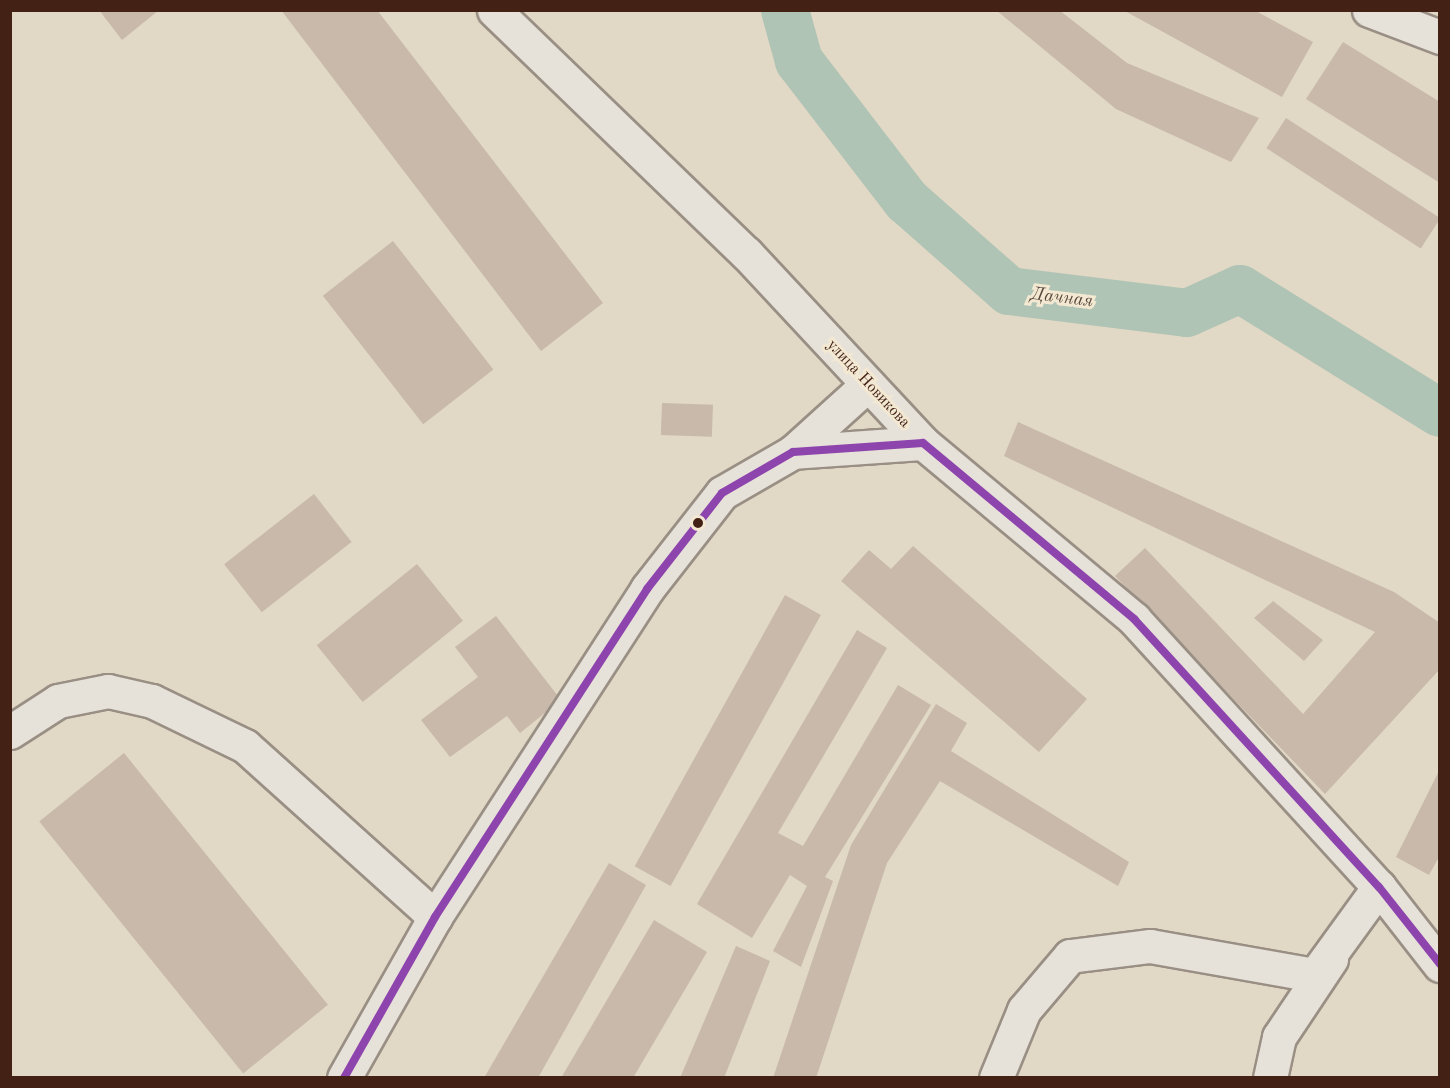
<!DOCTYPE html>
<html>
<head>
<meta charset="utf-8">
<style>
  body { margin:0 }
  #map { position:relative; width:1450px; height:1088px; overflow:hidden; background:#e1d8c5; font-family:"Old Standard TT",serif }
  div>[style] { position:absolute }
  .river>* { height:48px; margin:-24px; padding:0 24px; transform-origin:24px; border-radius:24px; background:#afc4b5 }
  .building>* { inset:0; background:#c8b9ab; transform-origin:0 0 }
  .roads { filter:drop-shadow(2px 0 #998f84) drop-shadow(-2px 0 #998f84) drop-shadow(0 2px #998f84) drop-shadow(0 -2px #998f84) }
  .minor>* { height:33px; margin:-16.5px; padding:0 16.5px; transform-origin:16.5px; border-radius:16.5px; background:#e7e2d9 }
  .bus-1>* { height:8px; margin:-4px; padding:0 4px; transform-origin:4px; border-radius:4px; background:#8e44ad }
  .dots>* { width:16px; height:16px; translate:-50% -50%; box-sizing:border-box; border:3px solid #f3e8d2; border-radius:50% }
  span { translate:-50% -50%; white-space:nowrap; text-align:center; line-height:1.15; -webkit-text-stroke:6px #f3e8d2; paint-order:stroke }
  .street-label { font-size:16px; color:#432215 }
  .water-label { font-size:18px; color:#58483b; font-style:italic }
  .frame { position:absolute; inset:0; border:12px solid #432215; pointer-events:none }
</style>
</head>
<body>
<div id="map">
  <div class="river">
    <i style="left:785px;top:10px;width:53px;rotate:74.6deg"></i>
    <i style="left:799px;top:61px;width:177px;rotate:52.4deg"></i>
    <i style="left:907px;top:201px;width:136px;rotate:41.4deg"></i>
    <i style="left:1009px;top:291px;width:179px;rotate:7deg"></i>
    <i style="left:1187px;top:313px;width:58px;rotate:-24.4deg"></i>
    <i style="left:1240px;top:289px;width:235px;rotate:31.8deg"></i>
  </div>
  <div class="building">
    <i style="clip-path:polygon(99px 10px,159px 10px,122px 40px)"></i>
    <i style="clip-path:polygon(281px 10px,377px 10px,603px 303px,541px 351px)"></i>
    <i style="clip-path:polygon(996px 10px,1059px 10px,1127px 63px,1259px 118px,1231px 162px,1116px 109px)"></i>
    <i style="clip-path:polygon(1123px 10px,1254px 10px,1313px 42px,1282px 97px)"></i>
    <i style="clip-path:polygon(1343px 42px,1440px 102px,1440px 183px,1306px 99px)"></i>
    <i style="left:1286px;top:118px;width:184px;height:36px;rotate:33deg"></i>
    <i style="left:393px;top:241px;width:163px;height:89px;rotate:52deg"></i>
    <i style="left:662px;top:403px;width:51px;height:32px;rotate:2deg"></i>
    <i style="clip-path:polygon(1018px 422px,1394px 592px,1440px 623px,1440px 669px,1325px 794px,1115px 576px,1145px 548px,1303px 714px,1375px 632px,1004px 456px)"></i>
    <i style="left:314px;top:494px;width:61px;height:114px;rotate:52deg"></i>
    <i style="clip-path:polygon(913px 546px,1087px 699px,1039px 752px,841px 581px,869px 550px,891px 569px)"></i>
    <i style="left:417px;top:564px;width:73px;height:129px;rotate:51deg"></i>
    <i style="left:785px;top:595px;width:41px;height:310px;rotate:29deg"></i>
    <i style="clip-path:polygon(1273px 601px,1323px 640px,1304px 661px,1254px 618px)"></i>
    <i style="clip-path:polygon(496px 616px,561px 700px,520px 733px,507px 716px,450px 757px,421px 720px,478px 677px,455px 647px)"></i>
    <i style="clip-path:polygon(857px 630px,887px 648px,778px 833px,803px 846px,898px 685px,931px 705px,825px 877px,833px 881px,801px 967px,773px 951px,807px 886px,790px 875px,752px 938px,697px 904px)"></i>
    <i style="clip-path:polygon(936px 704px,967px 723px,951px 751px,1129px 862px,1118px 886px,940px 781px,887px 863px,816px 1078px,773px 1078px,851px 845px)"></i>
    <i style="left:124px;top:753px;width:324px;height:109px;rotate:51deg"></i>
    <i style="clip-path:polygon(1440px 769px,1440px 855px,1429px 875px,1396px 857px)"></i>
    <i style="clip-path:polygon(609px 863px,646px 885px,538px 1078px,484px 1078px)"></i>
    <i style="clip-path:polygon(654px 920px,707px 952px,633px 1078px,561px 1078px)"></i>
    <i style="clip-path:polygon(736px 946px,770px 961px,724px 1078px,680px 1078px)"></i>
  </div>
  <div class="roads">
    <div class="minor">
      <i style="left:494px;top:10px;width:350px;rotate:44deg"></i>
      <i style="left:746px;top:253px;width:260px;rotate:47deg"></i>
      <i style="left:923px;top:443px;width:275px;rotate:39.8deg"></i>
      <i style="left:1134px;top:619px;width:363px;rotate:47.6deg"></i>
      <i style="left:1379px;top:887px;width:99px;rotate:52deg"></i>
      <i style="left:1369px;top:10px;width:76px;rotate:20.8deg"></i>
      <i style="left:793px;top:452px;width:101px;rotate:-42.2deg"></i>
      <i style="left:10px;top:732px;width:57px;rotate:-32.9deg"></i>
      <i style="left:58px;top:701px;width:51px;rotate:-11.3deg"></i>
      <i style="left:108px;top:691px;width:45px;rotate:12.8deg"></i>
      <i style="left:152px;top:701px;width:103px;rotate:25.8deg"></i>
      <i style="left:245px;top:746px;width:256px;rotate:42deg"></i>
      <i style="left:344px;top:1078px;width:185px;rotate:-60.5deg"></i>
      <i style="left:435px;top:917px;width:391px;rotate:-57.1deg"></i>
      <i style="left:647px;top:589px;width:122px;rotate:-52deg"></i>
      <i style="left:722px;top:493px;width:82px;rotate:-30deg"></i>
      <i style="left:793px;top:452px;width:130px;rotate:-4deg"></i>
      <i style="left:996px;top:1078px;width:74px;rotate:-67.6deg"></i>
      <i style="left:1024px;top:1010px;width:71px;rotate:-49.6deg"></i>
      <i style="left:1070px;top:956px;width:81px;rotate:-7.1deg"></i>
      <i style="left:1150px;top:946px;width:168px;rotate:10deg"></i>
      <i style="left:1315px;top:975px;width:109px;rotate:-54deg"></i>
      <i style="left:1270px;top:1078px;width:42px;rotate:-77.6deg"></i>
      <i style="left:1279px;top:1037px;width:94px;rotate:-56.3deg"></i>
    </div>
  </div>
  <div class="bus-1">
    <i style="left:923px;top:443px;width:275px;rotate:39.8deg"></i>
    <i style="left:1134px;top:619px;width:363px;rotate:47.6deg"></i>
    <i style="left:1379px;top:887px;width:98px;rotate:51.6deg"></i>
    <i style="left:344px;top:1078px;width:185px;rotate:-60.5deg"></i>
    <i style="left:435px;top:917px;width:391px;rotate:-57.1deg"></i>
    <i style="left:647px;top:589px;width:122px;rotate:-52deg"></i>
    <i style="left:722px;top:493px;width:82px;rotate:-30deg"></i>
    <i style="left:793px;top:452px;width:130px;rotate:-4deg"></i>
  </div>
  <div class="dots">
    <i style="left:698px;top:523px;background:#432215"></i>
  </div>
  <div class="street-label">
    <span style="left:868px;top:384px;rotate:47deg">улица Новикова</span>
  </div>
  <div class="water-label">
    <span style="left:1062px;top:298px;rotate:7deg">Дачная</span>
  </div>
  <div class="frame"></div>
</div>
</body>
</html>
